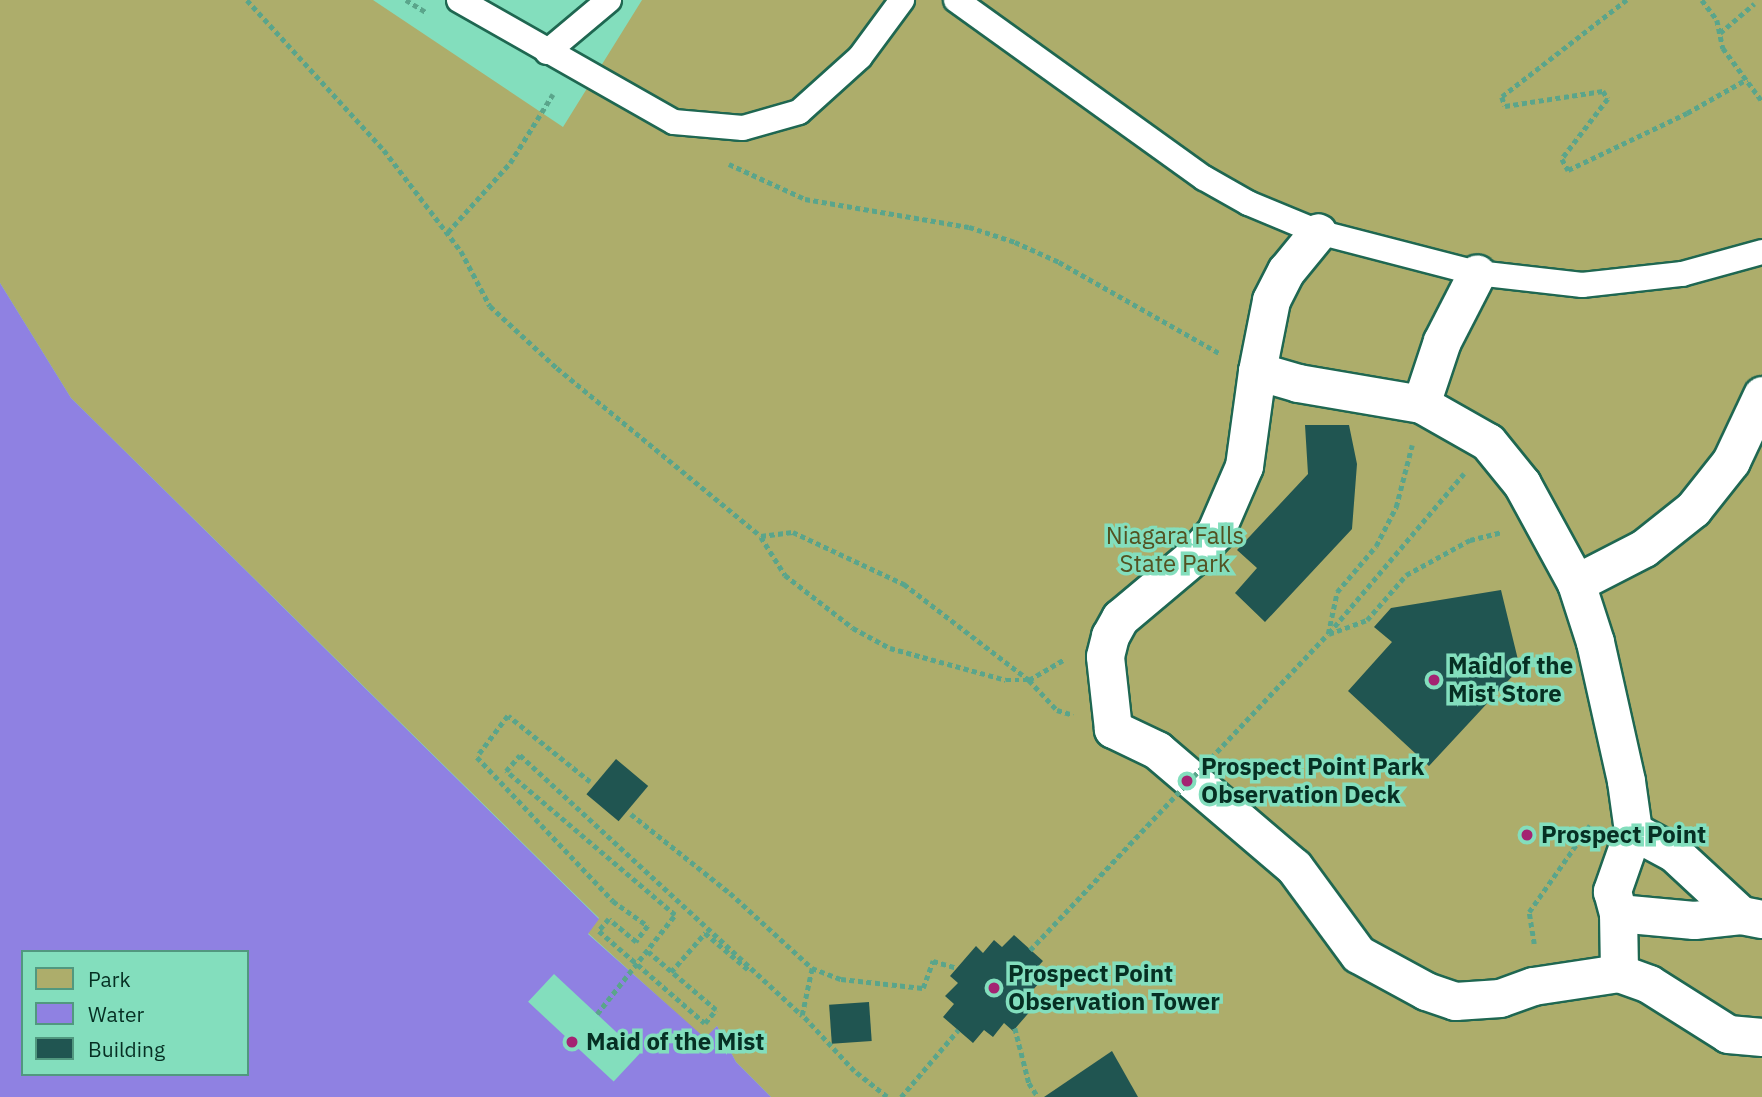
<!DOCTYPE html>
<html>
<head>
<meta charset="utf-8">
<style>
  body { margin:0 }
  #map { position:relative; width:1762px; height:1097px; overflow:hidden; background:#83debd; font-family:"IBM Plex Sans",sans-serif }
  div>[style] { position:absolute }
  .green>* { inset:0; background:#adad6b }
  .water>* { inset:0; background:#8f81e2 }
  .pier>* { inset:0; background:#83debd; transform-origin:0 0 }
  .building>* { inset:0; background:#205551; transform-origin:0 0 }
  .path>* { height:4.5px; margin-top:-2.25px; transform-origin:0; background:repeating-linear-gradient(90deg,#5aa58b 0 5px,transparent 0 8.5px) }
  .roads { filter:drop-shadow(2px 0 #1f6751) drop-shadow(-2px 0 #1f6751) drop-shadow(0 2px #1f6751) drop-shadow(0 -2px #1f6751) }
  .service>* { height:24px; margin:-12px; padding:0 12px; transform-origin:12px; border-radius:12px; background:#fff }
  .pedestrian>* { height:37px; margin:-18.5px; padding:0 18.5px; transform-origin:18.5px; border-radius:18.5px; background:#fff }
  .path-bridge>* { height:4.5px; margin-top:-2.25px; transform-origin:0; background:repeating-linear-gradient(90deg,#5aa58b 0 5px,transparent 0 8.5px) }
  .dots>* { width:19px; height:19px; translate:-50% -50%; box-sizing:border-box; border:4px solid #83debd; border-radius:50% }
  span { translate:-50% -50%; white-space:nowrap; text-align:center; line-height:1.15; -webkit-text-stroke:7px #83debd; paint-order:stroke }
  .park-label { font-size:24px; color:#535222 }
  .poi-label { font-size:24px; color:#062f23; font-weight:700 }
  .left { translate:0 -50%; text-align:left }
  .legend { position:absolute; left:21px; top:950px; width:228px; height:126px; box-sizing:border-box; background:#83debd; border:2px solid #51987f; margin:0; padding:9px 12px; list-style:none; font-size:21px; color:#062f23 }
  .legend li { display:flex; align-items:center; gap:14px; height:35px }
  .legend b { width:35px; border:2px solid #51987f }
</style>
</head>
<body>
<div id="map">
  <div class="green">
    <i style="clip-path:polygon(0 0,373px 0,563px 127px,642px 0,1762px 0,1762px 1097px,771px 1097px,736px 1062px,717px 1026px,705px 1039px,588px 933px,599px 918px,71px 398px,0 283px)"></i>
  </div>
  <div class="water">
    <i style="clip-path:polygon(evenodd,0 283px,71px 398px,599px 919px,588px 934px,705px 1038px,717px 1026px,736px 1062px,771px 1097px,0 1097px,0 283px,23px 952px,247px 952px,247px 1074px,23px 1074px,23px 952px)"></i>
  </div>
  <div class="pier">
    <i style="left:554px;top:974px;width:117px;height:38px;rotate:43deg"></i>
  </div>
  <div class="building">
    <i style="clip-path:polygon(1305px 425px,1349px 425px,1357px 464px,1352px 529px,1265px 622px,1235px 593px,1257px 568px,1237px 550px,1308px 474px)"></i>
    <i style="clip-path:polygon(1501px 590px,1520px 668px,1429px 766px,1348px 691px,1392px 642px,1374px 627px,1391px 608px)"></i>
    <i style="left:616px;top:759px;width:42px;height:46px;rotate:40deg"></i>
    <i style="clip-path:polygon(1014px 935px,1043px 961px,1032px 973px,1041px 981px,1030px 993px,1039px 1001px,1013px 1031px,1004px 1023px,993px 1037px,984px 1030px,973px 1043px,943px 1017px,954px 1004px,945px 996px,958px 983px,950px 976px,976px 946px,983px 953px,994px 940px,1002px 947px)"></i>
    <i style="left:869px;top:1002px;width:39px;height:40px;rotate:86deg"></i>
    <i style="clip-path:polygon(1112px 1051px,1138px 1097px,1044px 1097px)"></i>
  </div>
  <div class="path">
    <i style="left:247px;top:0;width:203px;rotate:47.6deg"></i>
    <i style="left:384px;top:150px;width:127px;rotate:52.7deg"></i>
    <i style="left:461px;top:251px;width:62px;rotate:62.2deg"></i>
    <i style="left:490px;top:306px;width:91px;rotate:42.8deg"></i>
    <i style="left:557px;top:368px;width:264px;rotate:39.5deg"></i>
    <i style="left:761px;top:536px;width:32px;rotate:-7deg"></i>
    <i style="left:793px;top:532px;width:123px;rotate:25.1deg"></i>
    <i style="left:904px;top:584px;width:158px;rotate:37.5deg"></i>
    <i style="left:1029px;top:680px;width:41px;rotate:47deg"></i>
    <i style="left:1057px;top:710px;width:17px;rotate:17deg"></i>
    <i style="left:406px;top:0;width:23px;rotate:31deg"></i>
    <i style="left:1627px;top:0;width:158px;rotate:142.2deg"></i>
    <i style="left:1502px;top:97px;width:9px;rotate:72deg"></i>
    <i style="left:1505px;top:106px;width:99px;rotate:-8.7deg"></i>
    <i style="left:1603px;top:91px;width:9px;rotate:58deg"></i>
    <i style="left:1608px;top:99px;width:76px;rotate:127.5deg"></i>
    <i style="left:1562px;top:159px;width:13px;rotate:61deg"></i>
    <i style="left:1568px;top:170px;width:132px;rotate:-25.6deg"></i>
    <i style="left:1687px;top:113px;width:69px;rotate:-29.5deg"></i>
    <i style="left:1702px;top:0;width:25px;rotate:53deg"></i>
    <i style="left:1717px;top:20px;width:29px;rotate:78deg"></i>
    <i style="left:1723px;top:48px;width:66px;rotate:53.7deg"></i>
    <i style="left:1720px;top:33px;width:45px;rotate:-40.5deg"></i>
    <i style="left:729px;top:164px;width:84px;rotate:24.7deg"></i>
    <i style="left:805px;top:199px;width:166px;rotate:9.7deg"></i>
    <i style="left:969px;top:227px;width:48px;rotate:18.1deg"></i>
    <i style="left:1015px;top:242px;width:48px;rotate:24.4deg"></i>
    <i style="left:1059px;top:262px;width:186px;rotate:29.6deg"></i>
    <i style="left:448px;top:232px;width:93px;rotate:-48.1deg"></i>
    <i style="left:510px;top:163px;width:81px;rotate:-58.1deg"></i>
    <i style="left:761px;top:537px;width:45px;rotate:57.7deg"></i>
    <i style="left:785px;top:575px;width:86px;rotate:37.9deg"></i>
    <i style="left:853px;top:628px;width:42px;rotate:28.4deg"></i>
    <i style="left:890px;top:648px;width:120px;rotate:15.4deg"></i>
    <i style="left:1006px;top:680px;width:23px"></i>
    <i style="left:1029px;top:680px;width:42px;rotate:-30.3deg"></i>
    <i style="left:1329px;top:633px;width:209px;rotate:-49.8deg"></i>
    <i style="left:1328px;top:634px;width:43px;rotate:-77.9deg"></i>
    <i style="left:1337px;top:592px;width:60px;rotate:-49.7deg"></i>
    <i style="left:1376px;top:546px;width:44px;rotate:-62.9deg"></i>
    <i style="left:1396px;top:507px;width:64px;rotate:-75.5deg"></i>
    <i style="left:1329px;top:634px;width:40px;rotate:-20.2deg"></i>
    <i style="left:1367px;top:620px;width:60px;rotate:-49.1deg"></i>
    <i style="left:1406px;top:575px;width:73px;rotate:-28.7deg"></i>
    <i style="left:1470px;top:540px;width:32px;rotate:-14deg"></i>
    <i style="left:590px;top:782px;width:105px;rotate:-141.2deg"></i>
    <i style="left:508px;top:716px;width:51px;rotate:127.1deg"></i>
    <i style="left:477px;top:757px;width:198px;rotate:46.6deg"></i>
    <i style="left:613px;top:901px;width:43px;rotate:35.5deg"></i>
    <i style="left:648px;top:926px;width:20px;rotate:127deg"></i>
    <i style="left:636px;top:942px;width:35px;rotate:-140deg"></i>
    <i style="left:609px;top:919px;width:16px;rotate:130deg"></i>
    <i style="left:599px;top:931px;width:140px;rotate:41deg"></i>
    <i style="left:705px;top:1023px;width:17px;rotate:-50deg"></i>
    <i style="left:716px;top:1010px;width:89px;rotate:-139.5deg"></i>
    <i style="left:631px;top:814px;width:127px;rotate:38.6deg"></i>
    <i style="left:730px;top:893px;width:111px;rotate:42.4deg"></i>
    <i style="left:1534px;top:944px;width:32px;rotate:-99deg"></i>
    <i style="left:1529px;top:912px;width:106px;rotate:-55deg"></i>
    <i style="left:671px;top:972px;width:52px;rotate:-48.9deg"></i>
    <i style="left:705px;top:933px;width:59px;rotate:40.2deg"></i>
    <i style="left:597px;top:1014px;width:126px;rotate:-51.8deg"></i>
    <i style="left:675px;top:915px;width:222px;rotate:-139.6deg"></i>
    <i style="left:506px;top:771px;width:21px;rotate:-49deg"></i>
    <i style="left:520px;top:755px;width:384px;rotate:42.7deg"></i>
    <i style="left:1015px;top:1028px;width:57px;rotate:75.7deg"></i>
    <i style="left:1029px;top:1083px;width:17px;rotate:57deg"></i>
    <i style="left:572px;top:1042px;width:7px;rotate:-56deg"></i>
    <i style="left:887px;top:1097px;width:42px;rotate:-141.8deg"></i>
    <i style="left:854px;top:1071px;width:76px;rotate:-132.9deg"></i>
    <i style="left:802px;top:1015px;width:48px;rotate:-78deg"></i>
    <i style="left:812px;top:968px;width:31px;rotate:21deg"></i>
    <i style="left:841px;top:979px;width:82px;rotate:6.3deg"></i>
    <i style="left:923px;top:988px;width:29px;rotate:-70deg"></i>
    <i style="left:933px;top:961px;width:25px;rotate:16deg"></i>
    <i style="left:901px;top:1097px;width:88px;rotate:-49.6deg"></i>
  </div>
  <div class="roads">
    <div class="service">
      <i style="left:459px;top:0;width:247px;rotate:29.6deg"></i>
      <i style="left:674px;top:122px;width:69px;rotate:5deg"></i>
      <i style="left:743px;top:128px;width:58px;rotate:-15.9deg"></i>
      <i style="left:799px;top:112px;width:82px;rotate:-42deg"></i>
      <i style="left:860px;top:57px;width:71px;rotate:-53.6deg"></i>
      <i style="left:956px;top:0;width:305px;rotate:35.7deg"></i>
      <i style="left:1204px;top:178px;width:51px;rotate:29.6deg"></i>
      <i style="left:1248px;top:203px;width:76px;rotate:22.5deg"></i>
      <i style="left:1318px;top:232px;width:164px;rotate:14.5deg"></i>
      <i style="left:1477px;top:273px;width:106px;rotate:6.5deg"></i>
      <i style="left:1582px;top:285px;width:101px;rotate:-6.3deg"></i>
      <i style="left:1682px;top:274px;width:83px;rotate:-15.4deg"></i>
      <i style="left:547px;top:52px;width:81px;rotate:-40deg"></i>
    </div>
    <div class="pedestrian">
      <i style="left:1257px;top:371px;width:43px;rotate:16.3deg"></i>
      <i style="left:1298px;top:383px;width:125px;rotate:9.7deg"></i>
      <i style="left:1421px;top:404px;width:77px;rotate:29.6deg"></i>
      <i style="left:1488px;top:442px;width:54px;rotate:51deg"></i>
      <i style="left:1522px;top:484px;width:113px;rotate:61.4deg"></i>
      <i style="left:1576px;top:583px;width:62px;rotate:72.1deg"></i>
      <i style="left:1595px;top:642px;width:142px;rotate:77.4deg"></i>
      <i style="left:1626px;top:781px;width:50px;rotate:82deg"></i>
      <i style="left:1633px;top:831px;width:64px;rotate:109.3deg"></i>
      <i style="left:1612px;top:891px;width:23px;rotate:75deg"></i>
      <i style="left:1618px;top:913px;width:60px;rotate:89deg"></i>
      <i style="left:1619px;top:973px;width:87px;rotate:171.4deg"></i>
      <i style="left:1533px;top:986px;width:35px;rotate:160deg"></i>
      <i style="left:1500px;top:998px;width:45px;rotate:176.2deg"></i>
      <i style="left:1455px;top:1001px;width:31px;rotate:-161deg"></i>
      <i style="left:1426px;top:991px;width:77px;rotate:-151.4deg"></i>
      <i style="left:1358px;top:954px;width:108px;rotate:-126.3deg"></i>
      <i style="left:1294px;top:867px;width:180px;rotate:-139.5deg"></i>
      <i style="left:1157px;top:750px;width:49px;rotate:-154.5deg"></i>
      <i style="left:1113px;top:729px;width:73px;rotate:-96.3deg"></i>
      <i style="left:1105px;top:656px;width:21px;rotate:-76deg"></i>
      <i style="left:1110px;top:636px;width:21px;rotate:-61deg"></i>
      <i style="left:1120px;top:618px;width:97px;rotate:-40deg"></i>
      <i style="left:1194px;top:556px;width:31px;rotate:-48deg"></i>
      <i style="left:1215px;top:533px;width:73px;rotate:-66.6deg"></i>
      <i style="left:1244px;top:466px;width:96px;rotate:-82.2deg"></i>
      <i style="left:1257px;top:371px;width:72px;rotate:-78.8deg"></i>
      <i style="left:1271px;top:300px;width:33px;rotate:-63deg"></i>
      <i style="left:1286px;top:271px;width:50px;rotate:-50.6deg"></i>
      <i style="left:1421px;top:404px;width:66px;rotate:-71.6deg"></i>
      <i style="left:1442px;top:341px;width:76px;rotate:-62.8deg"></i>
      <i style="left:1576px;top:583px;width:76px;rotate:-27.2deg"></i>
      <i style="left:1644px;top:548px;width:63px;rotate:-38.5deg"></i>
      <i style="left:1693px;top:509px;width:61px;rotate:-51.6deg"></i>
      <i style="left:1731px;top:461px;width:73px;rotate:-64.8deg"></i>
      <i style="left:1633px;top:831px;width:47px;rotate:28.2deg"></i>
      <i style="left:1674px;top:853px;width:91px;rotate:42.8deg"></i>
      <i style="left:1618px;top:913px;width:76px;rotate:5.3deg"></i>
      <i style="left:1694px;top:920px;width:47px;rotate:-6.1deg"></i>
      <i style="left:1741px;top:915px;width:21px;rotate:11deg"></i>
      <i style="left:1619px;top:973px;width:32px;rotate:20deg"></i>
      <i style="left:1649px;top:984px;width:93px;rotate:32.3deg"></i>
      <i style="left:1728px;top:1034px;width:34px;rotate:5deg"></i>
    </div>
  </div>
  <div class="path-bridge">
    <i style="left:1030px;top:950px;width:434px;rotate:-46.7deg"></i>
  </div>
  <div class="dots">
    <i style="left:1434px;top:680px;background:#a42372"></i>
    <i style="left:1187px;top:781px;background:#a42372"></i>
    <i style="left:1527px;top:835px;background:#a42372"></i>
    <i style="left:994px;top:988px;background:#a42372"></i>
    <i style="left:572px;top:1042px;background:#a42372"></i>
  </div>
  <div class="park-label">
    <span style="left:1175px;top:550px">Niagara Falls<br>State Park</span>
  </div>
  <div class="poi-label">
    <span class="left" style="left:1448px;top:680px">Maid of the<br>Mist Store</span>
    <span class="left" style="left:1201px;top:781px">Prospect Point Park<br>Observation Deck</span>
    <span class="left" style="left:1541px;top:835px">Prospect Point</span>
    <span class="left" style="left:1008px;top:988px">Prospect Point<br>Observation Tower</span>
    <span class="left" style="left:586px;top:1042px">Maid of the Mist</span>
  </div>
  <ul class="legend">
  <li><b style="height:19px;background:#adad6b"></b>Park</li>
  <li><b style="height:19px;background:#8f81e2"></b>Water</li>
  <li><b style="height:19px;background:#205551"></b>Building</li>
  </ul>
</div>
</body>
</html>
